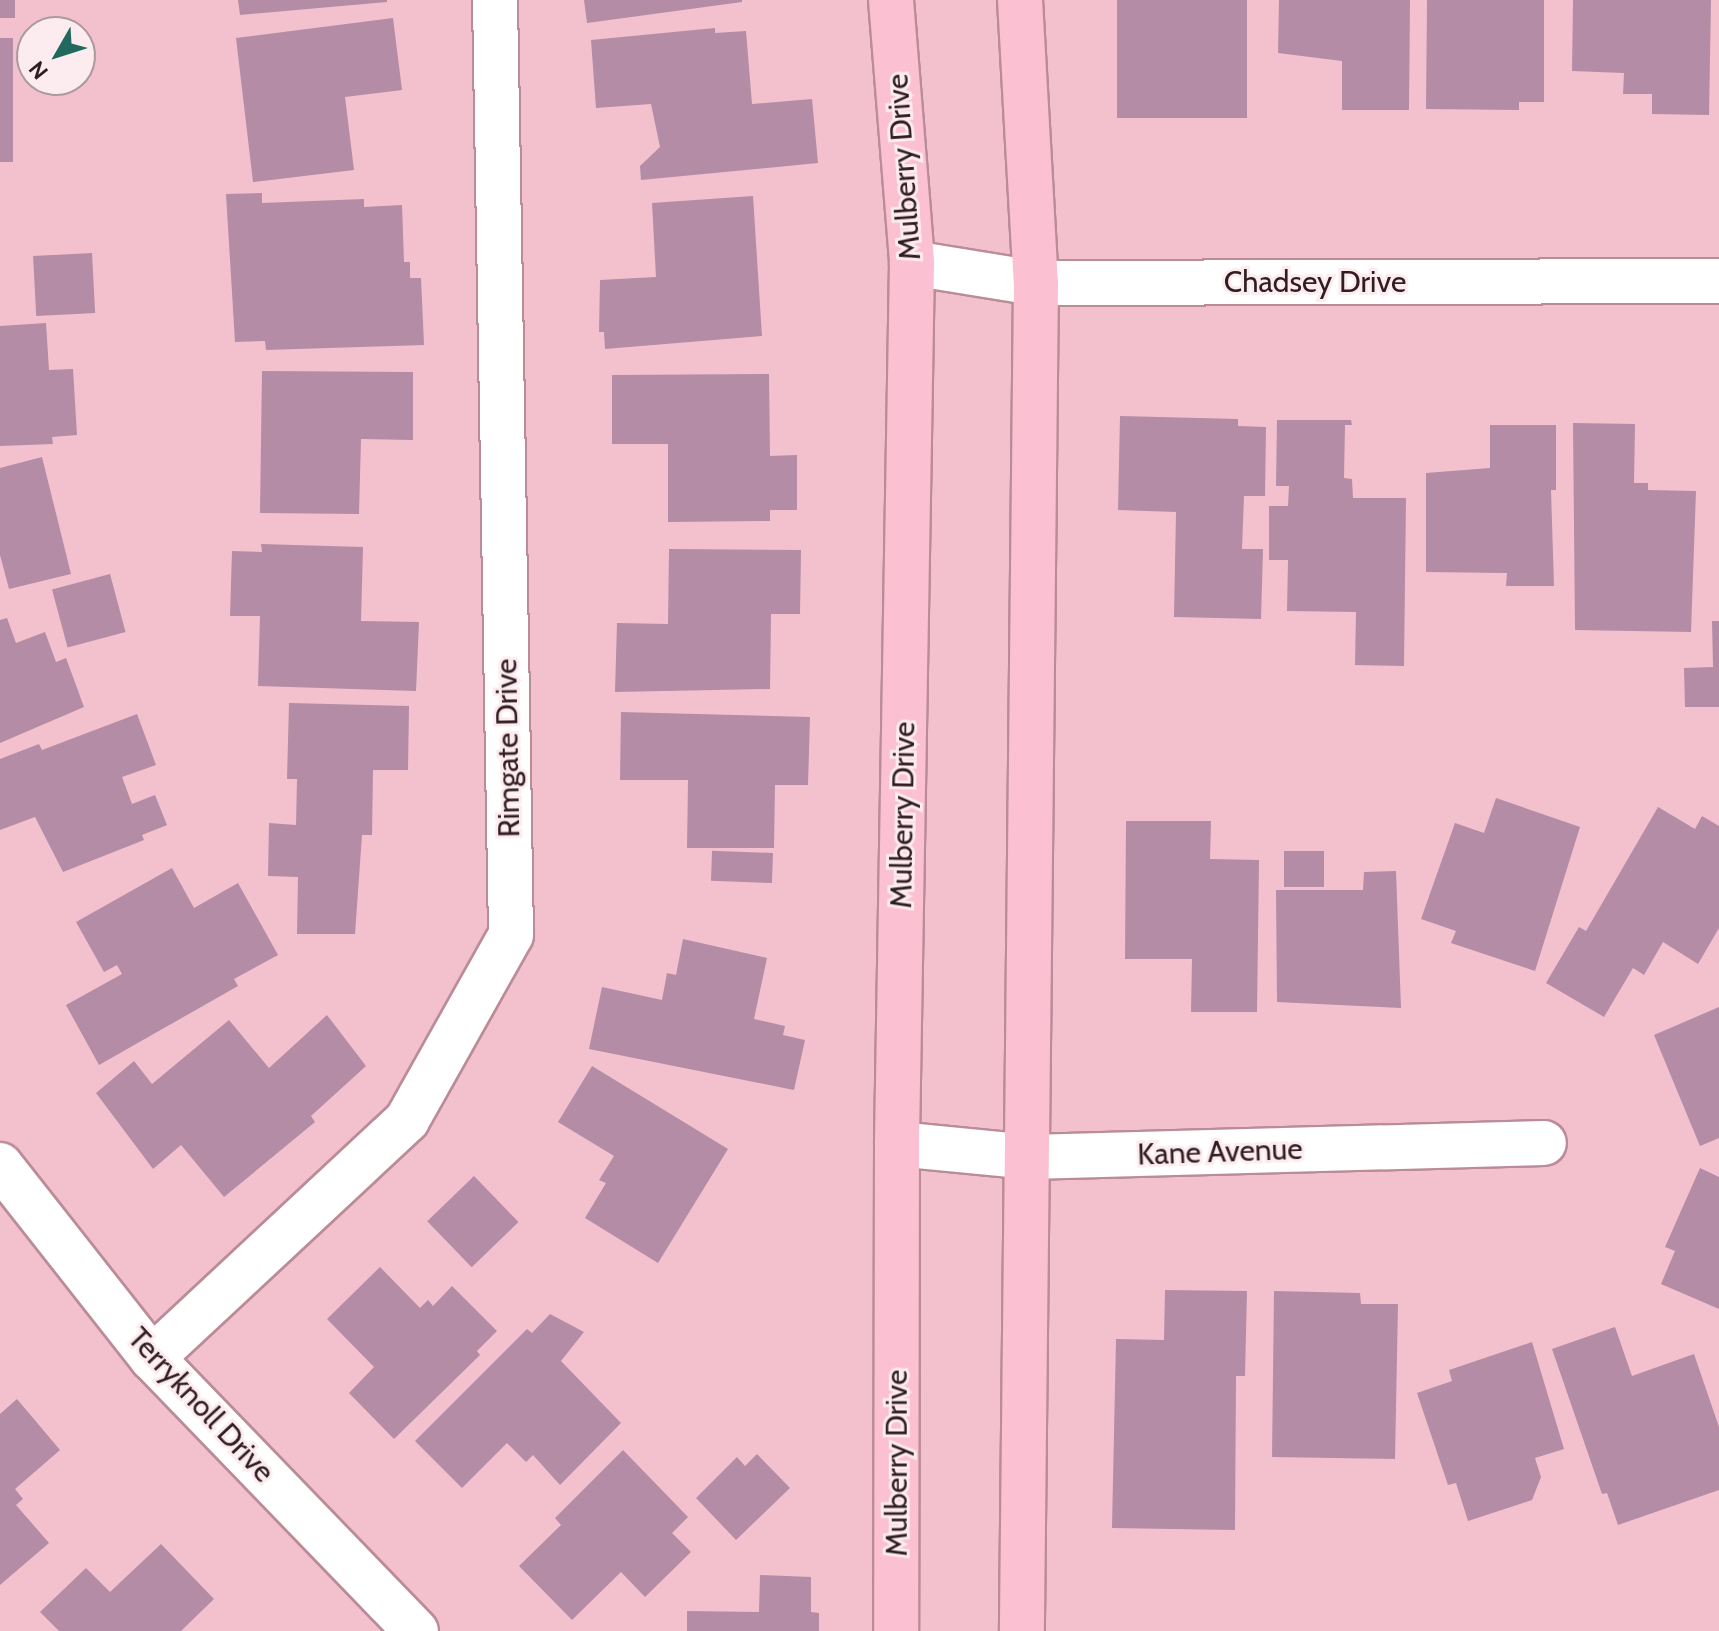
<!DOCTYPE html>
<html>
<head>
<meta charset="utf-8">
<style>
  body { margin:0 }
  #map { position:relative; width:1719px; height:1631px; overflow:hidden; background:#f2c1cd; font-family:Cabin,sans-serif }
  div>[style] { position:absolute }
  .building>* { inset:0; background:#b48ca5; transform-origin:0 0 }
  .roads { filter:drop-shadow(2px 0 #ba8c98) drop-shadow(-2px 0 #ba8c98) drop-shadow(0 2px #ba8c98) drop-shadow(0 -2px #ba8c98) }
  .street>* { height:44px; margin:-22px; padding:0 22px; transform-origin:22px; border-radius:22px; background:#fff }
  .primary>* { height:44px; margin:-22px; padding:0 22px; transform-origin:22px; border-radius:22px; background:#fbc0d1 }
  span { translate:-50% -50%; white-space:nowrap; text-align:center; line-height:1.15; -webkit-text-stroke:6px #fcecf0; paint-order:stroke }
  .street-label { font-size:30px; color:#2f1d21 }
  .north { position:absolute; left:16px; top:16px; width:80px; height:80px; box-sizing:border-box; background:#fcecf0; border:2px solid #aa999d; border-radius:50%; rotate:231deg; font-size:22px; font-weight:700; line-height:32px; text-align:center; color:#2f1d21 }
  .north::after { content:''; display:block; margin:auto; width:28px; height:36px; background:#21695f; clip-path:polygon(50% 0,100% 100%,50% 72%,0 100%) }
</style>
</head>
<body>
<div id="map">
  <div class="building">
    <i style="left:0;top:0;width:15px;height:18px"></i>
    <i style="clip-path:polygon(238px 0,387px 0,387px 2px,240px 15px)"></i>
    <i style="clip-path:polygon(584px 0,742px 0,742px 2px,587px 23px)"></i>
    <i style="left:1117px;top:0;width:130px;height:118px"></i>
    <i style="clip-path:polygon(1279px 0,1410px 0,1409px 110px,1342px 110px,1342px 61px,1278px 53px)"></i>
    <i style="clip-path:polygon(1427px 0,1544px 0,1544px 102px,1519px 102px,1519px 110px,1426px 109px)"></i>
    <i style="clip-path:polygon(1573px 0,1711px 0,1709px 115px,1652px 114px,1652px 94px,1623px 94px,1624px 73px,1572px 71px)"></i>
    <i style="clip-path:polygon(393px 18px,402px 90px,345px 97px,354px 170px,253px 182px,236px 38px)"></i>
    <i style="clip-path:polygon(715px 28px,715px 33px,746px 31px,752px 104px,812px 99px,818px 163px,641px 180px,640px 166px,660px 147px,651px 104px,596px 108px,591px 40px)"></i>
    <i style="left:0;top:38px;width:13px;height:124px"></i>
    <i style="clip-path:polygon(262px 193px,262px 203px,364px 199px,364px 207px,402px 205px,404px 262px,410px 262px,410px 278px,421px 278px,424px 345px,266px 350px,265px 341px,235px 342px,226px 194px)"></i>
    <i style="clip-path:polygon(753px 196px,762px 336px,605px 349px,604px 332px,599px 332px,600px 280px,656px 277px,652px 203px)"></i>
    <i style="left:92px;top:253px;width:60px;height:59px;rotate:87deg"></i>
    <i style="clip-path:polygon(46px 323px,49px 370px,73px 369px,77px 435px,52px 437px,53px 444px,0 446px,0 326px)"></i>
    <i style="clip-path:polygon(262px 371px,413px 372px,413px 440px,361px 439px,359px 514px,260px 513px)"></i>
    <i style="clip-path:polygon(769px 374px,770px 456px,797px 455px,797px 510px,770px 510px,770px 521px,668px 522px,668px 444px,612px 444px,612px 375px)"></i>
    <i style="clip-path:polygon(1120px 416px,1238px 419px,1238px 426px,1266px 427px,1265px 496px,1244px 496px,1242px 549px,1263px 549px,1261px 619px,1174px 617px,1176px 512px,1118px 510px)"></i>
    <i style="clip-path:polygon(1277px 420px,1351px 420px,1352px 425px,1345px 425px,1344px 478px,1352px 479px,1353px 498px,1406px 498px,1404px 666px,1355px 665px,1356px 612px,1287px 611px,1288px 560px,1269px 560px,1269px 506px,1288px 506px,1289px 486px,1276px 486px)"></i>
    <i style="clip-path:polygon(1573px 423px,1635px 424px,1634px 483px,1648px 483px,1648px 490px,1696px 491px,1691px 632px,1575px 630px)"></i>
    <i style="clip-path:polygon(1490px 425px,1556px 425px,1556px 490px,1551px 490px,1554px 586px,1506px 586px,1507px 573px,1426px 572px,1426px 473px,1490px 468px)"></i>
    <i style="clip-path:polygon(42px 457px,71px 574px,9px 589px,0 555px,0 468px)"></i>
    <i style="clip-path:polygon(261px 544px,363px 547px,361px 621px,419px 622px,416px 691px,258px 686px,260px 616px,230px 616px,232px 551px,262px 552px)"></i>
    <i style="clip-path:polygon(669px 549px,801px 550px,800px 614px,771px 614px,770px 689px,615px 692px,617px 623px,668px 624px)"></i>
    <i style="left:110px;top:574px;width:60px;height:60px;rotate:75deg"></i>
    <i style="clip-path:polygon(7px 618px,16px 643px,45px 632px,56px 662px,66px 658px,84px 707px,0 743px,0 620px)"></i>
    <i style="clip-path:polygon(1712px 621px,1719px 621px,1719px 707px,1685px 707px,1684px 668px,1713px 667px)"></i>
    <i style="clip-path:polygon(289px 703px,409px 706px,408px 770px,373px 770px,372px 835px,362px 835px,355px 934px,297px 934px,298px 877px,268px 876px,269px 823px,296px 825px,297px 779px,287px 779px)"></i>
    <i style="clip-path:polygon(621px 712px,810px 717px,808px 785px,775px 785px,774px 848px,687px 848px,688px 780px,620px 780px)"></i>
    <i style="clip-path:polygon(137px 714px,156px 765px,122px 777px,132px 804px,155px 795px,167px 825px,142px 835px,144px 840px,63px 872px,35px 817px,0 830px,0 759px,39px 744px,42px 750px)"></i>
    <i style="clip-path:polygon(1496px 798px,1580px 827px,1535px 971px,1451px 943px,1456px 931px,1421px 919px,1455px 823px,1484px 833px)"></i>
    <i style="clip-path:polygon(1658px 807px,1695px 829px,1702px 816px,1719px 826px,1719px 928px,1698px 964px,1663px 942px,1644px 975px,1633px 968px,1604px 1017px,1546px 983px,1579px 927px,1586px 931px)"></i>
    <i style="clip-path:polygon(1126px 821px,1211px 821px,1210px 859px,1259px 860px,1257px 1012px,1191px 1012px,1192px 959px,1125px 959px)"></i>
    <i style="left:1284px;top:851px;width:40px;height:36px"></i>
    <i style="left:773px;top:853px;width:30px;height:61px;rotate:92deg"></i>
    <i style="clip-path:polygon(172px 868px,194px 908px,238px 883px,278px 955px,234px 979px,238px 986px,99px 1065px,66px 1005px,122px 974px,117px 965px,104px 972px,76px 922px)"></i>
    <i style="clip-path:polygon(1396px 871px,1401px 1008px,1277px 1002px,1276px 890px,1363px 890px,1364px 872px)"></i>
    <i style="clip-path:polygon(683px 939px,767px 958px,754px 1019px,785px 1026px,783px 1035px,805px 1040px,794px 1090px,589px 1049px,602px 987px,662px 1000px,667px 973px,676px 975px)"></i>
    <i style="clip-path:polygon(1719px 1007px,1719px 1138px,1700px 1146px,1654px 1035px)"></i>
    <i style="clip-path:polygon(327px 1015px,366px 1066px,311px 1116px,315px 1122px,224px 1197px,181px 1145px,153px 1169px,96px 1093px,134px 1061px,152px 1084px,229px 1020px,269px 1068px)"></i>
    <i style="clip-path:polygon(592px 1066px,728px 1149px,658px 1263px,585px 1218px,606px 1183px,599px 1180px,614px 1156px,558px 1122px)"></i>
    <i style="clip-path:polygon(1700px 1168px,1719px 1177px,1719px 1309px,1661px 1284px,1675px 1251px,1665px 1247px)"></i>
    <i style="left:474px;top:1176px;width:64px;height:65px;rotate:46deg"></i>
    <i style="clip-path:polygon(380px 1267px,420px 1308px,428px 1300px,433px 1306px,452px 1286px,497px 1331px,477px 1351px,480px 1355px,394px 1439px,349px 1393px,374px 1367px,327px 1319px)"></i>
    <i style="clip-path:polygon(1165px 1290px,1247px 1291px,1245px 1376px,1236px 1376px,1235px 1530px,1112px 1528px,1116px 1339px,1164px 1340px)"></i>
    <i style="clip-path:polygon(1274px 1291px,1360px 1293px,1361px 1304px,1398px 1304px,1395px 1459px,1272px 1457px)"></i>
    <i style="clip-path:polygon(550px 1314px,584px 1332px,561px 1361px,621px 1423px,560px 1485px,533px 1455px,526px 1462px,507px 1443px,462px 1488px,415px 1441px,527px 1329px,532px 1333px)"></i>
    <i style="clip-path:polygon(1615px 1327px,1632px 1376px,1694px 1354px,1719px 1427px,1719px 1490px,1618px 1525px,1607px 1493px,1602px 1494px,1552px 1349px)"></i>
    <i style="clip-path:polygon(1532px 1342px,1564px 1449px,1535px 1458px,1541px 1477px,1532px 1500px,1468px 1521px,1456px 1483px,1448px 1485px,1417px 1393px,1452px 1381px,1449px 1370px)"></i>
    <i style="clip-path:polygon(17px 1399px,60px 1450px,15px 1489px,23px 1499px,16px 1505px,49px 1543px,0 1585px,0 1414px)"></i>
    <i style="clip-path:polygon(623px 1450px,688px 1517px,672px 1533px,691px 1552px,645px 1597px,621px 1572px,572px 1620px,519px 1566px,561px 1525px,555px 1518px)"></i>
    <i style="clip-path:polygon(757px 1454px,790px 1488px,736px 1540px,696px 1498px,737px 1457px,745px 1466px)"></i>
    <i style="clip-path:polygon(161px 1544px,214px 1599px,181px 1631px,59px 1631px,40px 1612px,86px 1568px,110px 1592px)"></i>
    <i style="clip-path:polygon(760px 1575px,811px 1577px,811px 1612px,819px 1613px,819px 1631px,687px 1631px,687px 1611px,759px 1612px)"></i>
  </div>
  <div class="roads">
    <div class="street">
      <i style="left:912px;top:263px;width:126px;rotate:9.2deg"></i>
      <i style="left:1036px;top:283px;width:683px;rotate:-0.17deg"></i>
      <i style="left:897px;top:1144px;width:133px;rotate:5.6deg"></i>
      <i style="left:1029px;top:1157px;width:515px;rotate:-1.56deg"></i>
      <i style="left:0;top:1165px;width:246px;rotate:51.8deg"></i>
      <i style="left:152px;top:1358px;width:380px;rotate:46deg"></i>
      <i style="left:152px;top:1358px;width:349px;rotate:-43deg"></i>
      <i style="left:407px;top:1120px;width:212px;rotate:-60.7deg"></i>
      <i style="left:511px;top:935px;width:935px;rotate:-90.98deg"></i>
    </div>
    <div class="primary">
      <i style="left:891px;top:0;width:264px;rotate:85.4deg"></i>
      <i style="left:912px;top:263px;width:881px;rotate:90.98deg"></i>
      <i style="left:897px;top:1144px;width:487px;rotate:90.1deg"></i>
      <i style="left:1020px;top:0;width:283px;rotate:86.8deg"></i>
      <i style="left:1036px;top:283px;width:1348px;rotate:90.6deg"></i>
    </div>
  </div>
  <div class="street-label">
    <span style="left:904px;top:167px;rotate:-94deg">Mulberry Drive</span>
    <span style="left:1315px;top:282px">Chadsey Drive</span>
    <span style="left:508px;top:748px;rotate:-91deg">Rimgate Drive</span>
    <span style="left:903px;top:815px;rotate:-89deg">Mulberry Drive</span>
    <span style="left:1220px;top:1152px;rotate:-2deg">Kane Avenue</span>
    <span style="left:201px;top:1405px;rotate:47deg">Terryknoll Drive</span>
    <span style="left:897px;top:1463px;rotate:-90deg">Mulberry Drive</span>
  </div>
  <div class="north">N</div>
</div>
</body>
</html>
